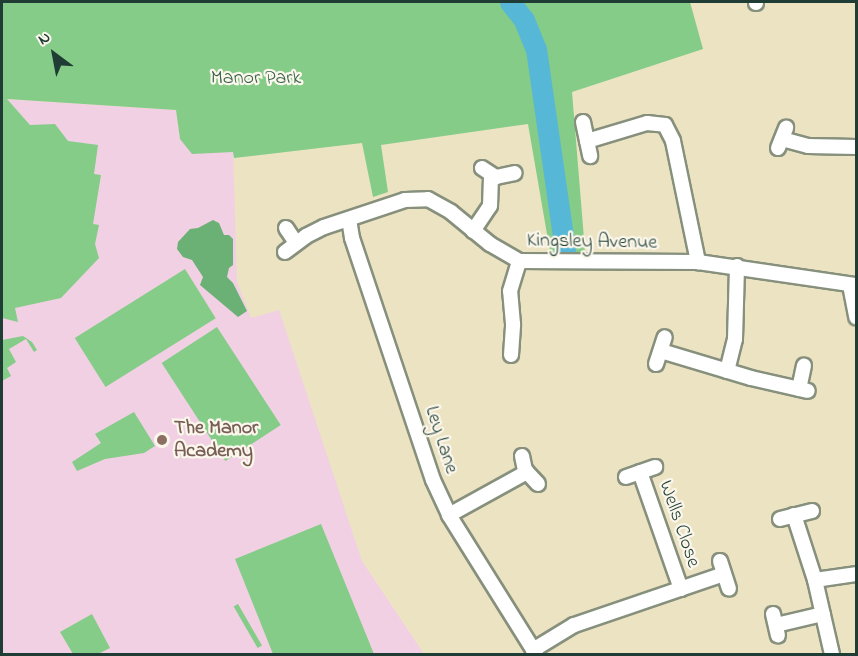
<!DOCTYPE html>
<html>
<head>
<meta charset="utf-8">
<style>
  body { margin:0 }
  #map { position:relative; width:858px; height:656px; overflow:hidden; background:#ece3c3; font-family:"Indie Flower",sans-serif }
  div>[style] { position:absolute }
  .built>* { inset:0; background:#f1d0e3 }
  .green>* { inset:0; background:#84cc88; transform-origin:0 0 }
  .forest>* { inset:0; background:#6bb074 }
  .river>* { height:21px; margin:-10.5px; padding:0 10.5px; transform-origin:10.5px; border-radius:10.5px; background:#57b7d6 }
  .roads { filter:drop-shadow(2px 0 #86907c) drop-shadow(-2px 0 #86907c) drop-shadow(0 2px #86907c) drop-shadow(0 -2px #86907c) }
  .street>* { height:14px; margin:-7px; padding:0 7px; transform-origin:7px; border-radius:7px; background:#fff }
  .dots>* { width:16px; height:16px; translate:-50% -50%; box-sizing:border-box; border:3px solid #fbf7ec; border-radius:50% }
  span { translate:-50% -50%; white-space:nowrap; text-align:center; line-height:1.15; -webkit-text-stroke:4.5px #fbf7ec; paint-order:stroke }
  .park-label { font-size:20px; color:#386149 }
  .street-label { font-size:20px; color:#1f3d34 }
  .education-label { font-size:20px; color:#785e54; font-weight:700 }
  .left { translate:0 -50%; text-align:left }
  .frame { position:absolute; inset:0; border:3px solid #1f3d34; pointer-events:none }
  .north { position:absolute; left:24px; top:24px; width:60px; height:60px; -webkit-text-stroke:4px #fbf7ec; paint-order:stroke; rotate:328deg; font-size:16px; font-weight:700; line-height:24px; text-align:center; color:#1f3d34 }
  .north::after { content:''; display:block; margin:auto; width:21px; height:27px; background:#1f3d34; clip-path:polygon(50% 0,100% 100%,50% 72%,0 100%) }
</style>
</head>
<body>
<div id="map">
  <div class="built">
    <i style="clip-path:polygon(2px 99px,176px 110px,180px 139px,233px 151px,237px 282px,251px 318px,279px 310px,362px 561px,424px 654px,2px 654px)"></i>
  </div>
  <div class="green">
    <i style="clip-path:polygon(2px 2px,690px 2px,703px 49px,572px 92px,586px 263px,552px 263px,528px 124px,381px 145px,388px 192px,373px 197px,362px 143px,234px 158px,233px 152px,192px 154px,180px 139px,176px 110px,7px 99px,30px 125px,55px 124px,68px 141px,98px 145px,94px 174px,101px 175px,93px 224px,99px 225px,95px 244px,99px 258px,61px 298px,15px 308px,18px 322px,2px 318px)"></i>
    <i style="left:185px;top:269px;width:58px;height:130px;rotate:58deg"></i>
    <i style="left:217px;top:327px;width:117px;height:66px;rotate:57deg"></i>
    <i style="clip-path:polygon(23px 336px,32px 342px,37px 350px,34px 352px,26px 339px,9px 349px,16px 362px,7px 368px,11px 376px,2px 381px,2px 340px)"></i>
    <i style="clip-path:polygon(134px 412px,155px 446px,144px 453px,105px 459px,77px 471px,72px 462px,101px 443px,95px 434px)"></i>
    <i style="clip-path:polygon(321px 524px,374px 654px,273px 654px,235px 559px)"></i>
    <i style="left:238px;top:604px;width:48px;height:5px;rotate:60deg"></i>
    <i style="clip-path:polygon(92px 614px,110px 648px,98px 654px,73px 654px,60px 632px)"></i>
  </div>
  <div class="forest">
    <i style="clip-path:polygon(213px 220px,219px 223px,224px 235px,229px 235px,233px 239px,233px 265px,229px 268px,227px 277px,233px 283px,247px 311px,238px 317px,200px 285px,203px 277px,192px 260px,183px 257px,177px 249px,178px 242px,190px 229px,198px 228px)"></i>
  </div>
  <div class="river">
    <i style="left:510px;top:2px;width:23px;rotate:52deg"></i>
    <i style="left:524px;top:20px;width:31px;rotate:68deg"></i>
    <i style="left:536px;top:49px;width:203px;rotate:81.8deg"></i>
  </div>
  <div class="roads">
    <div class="street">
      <i style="left:756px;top:2px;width:1px;rotate:90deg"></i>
      <i style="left:583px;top:122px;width:35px;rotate:78deg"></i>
      <i style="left:782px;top:139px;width:27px;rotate:15deg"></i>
      <i style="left:808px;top:146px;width:48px;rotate:1.2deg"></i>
      <i style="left:587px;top:141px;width:63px;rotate:-16.7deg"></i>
      <i style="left:647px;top:123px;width:18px;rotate:6deg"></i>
      <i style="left:665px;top:125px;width:18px;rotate:63deg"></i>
      <i style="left:673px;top:141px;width:124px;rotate:78.3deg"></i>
      <i style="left:778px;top:148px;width:22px;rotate:-68deg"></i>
      <i style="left:482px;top:168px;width:17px;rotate:33deg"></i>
      <i style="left:496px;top:177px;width:19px;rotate:-12deg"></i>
      <i style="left:349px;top:219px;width:19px;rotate:81deg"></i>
      <i style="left:352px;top:238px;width:255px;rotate:71.5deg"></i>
      <i style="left:433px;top:480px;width:38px;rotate:65deg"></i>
      <i style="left:449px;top:515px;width:164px;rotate:58deg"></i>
      <i style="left:286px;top:228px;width:18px;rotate:56deg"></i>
      <i style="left:473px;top:231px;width:30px;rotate:-56deg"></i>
      <i style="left:490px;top:206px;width:30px;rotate:-88deg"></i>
      <i style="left:285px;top:252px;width:26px;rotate:-37deg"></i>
      <i style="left:306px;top:236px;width:20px;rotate:-27deg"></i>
      <i style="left:324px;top:227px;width:85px;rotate:-18.4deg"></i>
      <i style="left:405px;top:200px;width:23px;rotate:-2deg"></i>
      <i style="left:428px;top:199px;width:26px;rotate:29deg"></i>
      <i style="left:451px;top:212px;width:50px;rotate:39.4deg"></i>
      <i style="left:490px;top:244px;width:34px;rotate:30deg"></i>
      <i style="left:519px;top:261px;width:179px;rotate:0.3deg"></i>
      <i style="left:698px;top:262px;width:160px;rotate:8.3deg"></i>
      <i style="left:850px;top:285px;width:33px;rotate:79deg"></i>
      <i style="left:661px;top:351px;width:94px;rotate:16.7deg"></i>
      <i style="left:751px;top:378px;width:58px;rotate:12.8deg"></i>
      <i style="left:511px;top:355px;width:31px;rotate:-86deg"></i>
      <i style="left:513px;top:324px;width:33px;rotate:-95deg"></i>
      <i style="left:510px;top:291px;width:31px;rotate:-73deg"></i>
      <i style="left:656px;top:364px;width:28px;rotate:-72deg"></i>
      <i style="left:727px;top:371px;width:33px;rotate:-76deg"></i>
      <i style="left:735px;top:339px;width:73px;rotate:-88.4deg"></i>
      <i style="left:799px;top:389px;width:24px;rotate:-78deg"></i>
      <i style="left:522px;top:456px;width:14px;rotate:78deg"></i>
      <i style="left:525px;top:470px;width:19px;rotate:47deg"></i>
      <i style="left:640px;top:472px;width:124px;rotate:70.7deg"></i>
      <i style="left:626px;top:477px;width:31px;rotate:-19deg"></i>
      <i style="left:449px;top:515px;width:89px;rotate:-28.9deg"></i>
      <i style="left:794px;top:515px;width:68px;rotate:72.1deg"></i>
      <i style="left:815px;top:580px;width:76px;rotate:77.1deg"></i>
      <i style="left:780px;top:519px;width:33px;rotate:-14deg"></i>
      <i style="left:720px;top:561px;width:29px;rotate:72deg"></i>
      <i style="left:815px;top:580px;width:41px;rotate:-8.3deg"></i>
      <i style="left:773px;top:614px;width:22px;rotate:77deg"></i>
      <i style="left:776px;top:625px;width:48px;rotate:-13.2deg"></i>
      <i style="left:533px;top:650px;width:48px;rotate:-31.4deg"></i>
      <i style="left:574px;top:625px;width:158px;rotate:-18.8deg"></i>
    </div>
  </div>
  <div class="dots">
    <i style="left:162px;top:440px;background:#8d6e63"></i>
  </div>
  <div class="park-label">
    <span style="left:256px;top:78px">Manor Park</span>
  </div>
  <div class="street-label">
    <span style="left:592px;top:242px;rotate:1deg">Kingsley Avenue</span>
    <span style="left:441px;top:440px;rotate:72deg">Ley Lane</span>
    <span style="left:679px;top:524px;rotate:71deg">Wells Close</span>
  </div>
  <div class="education-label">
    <span class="left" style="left:174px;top:440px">The Manor<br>Academy</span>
  </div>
  <div class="frame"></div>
  <div class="north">N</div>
</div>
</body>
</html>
